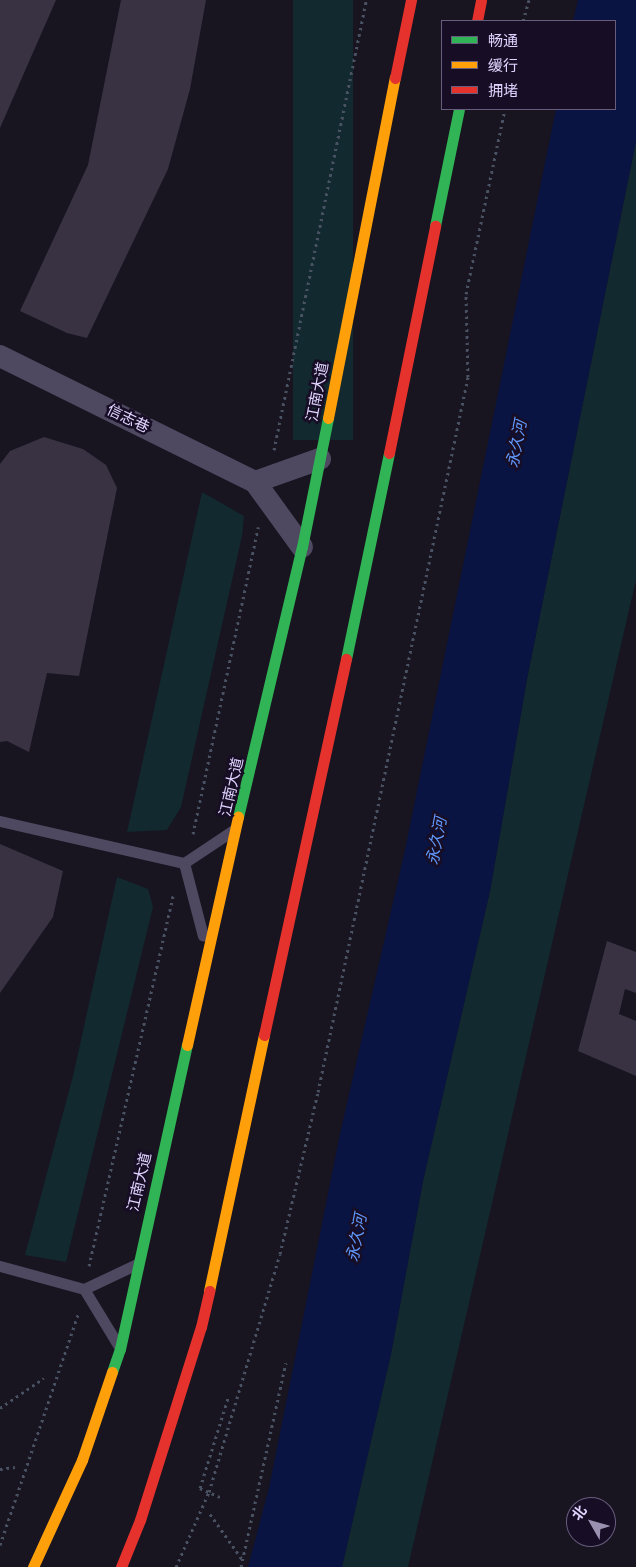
<!DOCTYPE html>
<html>
<head>
<meta charset="utf-8">
<style>
  body { margin:0 }
  #map { position:relative; width:636px; height:1567px; overflow:hidden; background:#181420; font-family:Rubik,"Noto Sans SC",sans-serif }
  div>[style] { position:absolute }
  .green>* { inset:0; background:#12292f; transform-origin:0 0 }
  .water>* { inset:0; background:#091442 }
  .building>* { inset:0; background:#383243 }
  .path>* { height:3px; margin-top:-1.5px; transform-origin:0; background:repeating-linear-gradient(90deg,#495263 0 2.5px,transparent 0 6.5px) }
  .lane>* { height:11px; margin:-5.5px; padding:0 5.5px; transform-origin:5.5px; border-radius:5.5px; background:#4e4961 }
  .street>* { height:22px; margin:-11px; padding:0 11px; transform-origin:11px; border-radius:11px; background:#4e4961 }
  .fast>* { height:11px; margin:-5.5px; padding:0 5.5px; transform-origin:5.5px; border-radius:5.5px; background:#30b455 }
  .slow>* { height:11px; margin:-5.5px; padding:0 5.5px; transform-origin:5.5px; border-radius:5.5px; background:#ff9f0a }
  .jam>* { height:11px; margin:-5.5px; padding:0 5.5px; transform-origin:5.5px; border-radius:5.5px; background:#e5322d }
  span { translate:-50% -50%; white-space:nowrap; text-align:center; line-height:1.15; -webkit-text-stroke:5px #170e26; paint-order:stroke }
  .street-label { font-size:15px; color:#e0d4ff }
  .water-label { font-size:16px; color:#629aff; font-style:italic }
  .legend { position:absolute; left:441px; top:20px; width:175px; height:90px; box-sizing:border-box; background:#170e26; border:1px solid #675d7d; margin:0; padding:6px 9px; list-style:none; font-size:15px; color:#e0d4ff }
  .legend li { display:flex; align-items:center; gap:10px; height:25px }
  .legend b { width:25px; border:1px solid #675d7d }
  .north { position:absolute; left:566px; top:1497px; width:50px; height:50px; box-sizing:border-box; background:#170e26; border:1px solid #675d7d; border-radius:50%; rotate:308deg; font-size:14px; font-weight:700; line-height:20px; text-align:center; color:#e0d4ff }
  .north::after { content:''; display:block; margin:auto; width:18px; height:22px; background:#9a91b1; clip-path:polygon(50% 0,100% 100%,50% 72%,0 100%) }
</style>
</head>
<body>
<div id="map">
  <div class="green">
    <i style="left:293px;top:0;width:60px;height:440px"></i>
    <i style="clip-path:polygon(636px 141px,636px 580px,408px 1567px,342px 1567px,391px 1354px,423px 1181px,490px 891px,527px 679px)"></i>
    <i style="clip-path:polygon(202px 492px,244px 516px,242px 536px,181px 807px,167px 830px,127px 832px)"></i>
    <i style="clip-path:polygon(117px 877px,148px 889px,153px 907px,66px 1262px,25px 1255px,73px 1076px)"></i>
  </div>
  <div class="water">
    <i style="clip-path:polygon(578px 0,636px 0,636px 141px,527px 679px,490px 891px,423px 1181px,391px 1354px,342px 1567px,248px 1567px,269px 1488px,340px 1134px,405px 850px,556px 109px,615px 109px,615px 21px,573px 21px)"></i>
  </div>
  <div class="building">
    <i style="clip-path:polygon(0 0,56px 0,0 128px)"></i>
    <i style="clip-path:polygon(121px 0,206px 0,190px 89px,168px 169px,87px 338px,67px 333px,20px 311px,88px 165px)"></i>
    <i style="clip-path:polygon(44px 437px,83px 449px,106px 465px,117px 488px,79px 676px,47px 673px,29px 752px,7px 741px,0 742px,0 464px,10px 451px)"></i>
    <i style="clip-path:polygon(0 844px,63px 871px,53px 917px,0 993px)"></i>
    <i style="clip-path:polygon(607px 941px,636px 952px,636px 993px,625px 989px,619px 1014px,636px 1021px,636px 1076px,578px 1051px)"></i>
  </div>
  <div class="path">
    <i style="left:523px;top:21px;width:22px;rotate:-74deg"></i>
    <i style="left:274px;top:450px;width:459px;rotate:-78.4deg"></i>
    <i style="left:193px;top:834px;width:314px;rotate:-78deg"></i>
    <i style="left:89px;top:1266px;width:380px;rotate:-77.2deg"></i>
    <i style="left:0;top:1408px;width:53px;rotate:-34.3deg"></i>
    <i style="left:0;top:1469px;width:15px;rotate:-8deg"></i>
    <i style="left:220px;top:1497px;width:22px;rotate:-156deg"></i>
    <i style="left:200px;top:1488px;width:97px;rotate:-72.7deg"></i>
    <i style="left:210px;top:1514px;width:55px;rotate:54.6deg"></i>
    <i style="left:0;top:1545px;width:244px;rotate:-71.3deg"></i>
    <i style="left:176px;top:1567px;width:82px;rotate:-66.3deg"></i>
    <i style="left:209px;top:1492px;width:248px;rotate:-73.4deg"></i>
    <i style="left:280px;top:1254px;width:166px;rotate:-76.8deg"></i>
    <i style="left:318px;top:1092px;width:731px;rotate:-78.15deg"></i>
    <i style="left:468px;top:377px;width:83px;rotate:-91.4deg"></i>
    <i style="left:466px;top:294px;width:189px;rotate:-78.1deg"></i>
    <i style="left:241px;top:1567px;width:209px;rotate:-77.6deg"></i>
  </div>
  <div class="lane">
    <i style="left:0;top:821px;width:189px;rotate:12.9deg"></i>
    <i style="left:184px;top:863px;width:58px;rotate:-33.7deg"></i>
    <i style="left:184px;top:863px;width:75px;rotate:75.4deg"></i>
    <i style="left:0;top:1266px;width:87px;rotate:15.3deg"></i>
    <i style="left:84px;top:1289px;width:59px;rotate:-25.3deg"></i>
    <i style="left:84px;top:1289px;width:66px;rotate:58.7deg"></i>
  </div>
  <div class="street">
    <i style="left:0;top:356px;width:284px;rotate:26.3deg"></i>
    <i style="left:255px;top:482px;width:80px;rotate:54.1deg"></i>
    <i style="left:255px;top:482px;width:69px;rotate:-19.5deg"></i>
  </div>
  <div class="fast">
    <i style="left:435px;top:226px;width:119px;rotate:-78.4deg"></i>
    <i style="left:346px;top:659px;width:210px;rotate:-78.2deg"></i>
    <i style="left:238px;top:817px;width:277px;rotate:-76.7deg"></i>
    <i style="left:302px;top:547px;width:132px;rotate:-78.6deg"></i>
    <i style="left:112px;top:1372px;width:24px;rotate:-71deg"></i>
    <i style="left:120px;top:1349px;width:311px;rotate:-77.6deg"></i>
  </div>
  <div class="slow">
    <i style="left:328px;top:418px;width:347px;rotate:-78.9deg"></i>
    <i style="left:187px;top:1045px;width:234px;rotate:-77.4deg"></i>
    <i style="left:209px;top:1291px;width:262px;rotate:-77.9deg"></i>
    <i style="left:33px;top:1567px;width:118px;rotate:-65.4deg"></i>
    <i style="left:82px;top:1460px;width:93px;rotate:-71.2deg"></i>
  </div>
  <div class="jam">
    <i style="left:477px;top:21px;width:21px;rotate:-79deg"></i>
    <i style="left:395px;top:78px;width:80px;rotate:-78.4deg"></i>
    <i style="left:389px;top:453px;width:232px;rotate:-78.5deg"></i>
    <i style="left:264px;top:1035px;width:385px;rotate:-77.7deg"></i>
    <i style="left:121px;top:1567px;width:51px;rotate:-68deg"></i>
    <i style="left:140px;top:1520px;width:202px;rotate:-72.5deg"></i>
    <i style="left:201px;top:1327px;width:37px;rotate:-77deg"></i>
  </div>
  <div class="street-label">
    <span style="left:318px;top:392px;rotate:-79deg">江南大道</span>
    <span style="left:128px;top:419px;rotate:26deg">信志巷</span>
    <span style="left:232px;top:787px;rotate:-77deg">江南大道</span>
    <span style="left:140px;top:1182px;rotate:-77deg">江南大道</span>
  </div>
  <div class="water-label">
    <span style="left:517px;top:444px;rotate:-79deg">永久河</span>
    <span style="left:437px;top:841px;rotate:-79deg">永久河</span>
    <span style="left:357px;top:1238px;rotate:-79deg">永久河</span>
  </div>
  <ul class="legend">
  <li><b style="height:6px;background:#30b455"></b>畅通</li>
  <li><b style="height:6px;background:#ff9f0a"></b>缓行</li>
  <li><b style="height:6px;background:#e5322d"></b>拥堵</li>
  </ul>
  <div class="north">北</div>
</div>
</body>
</html>
